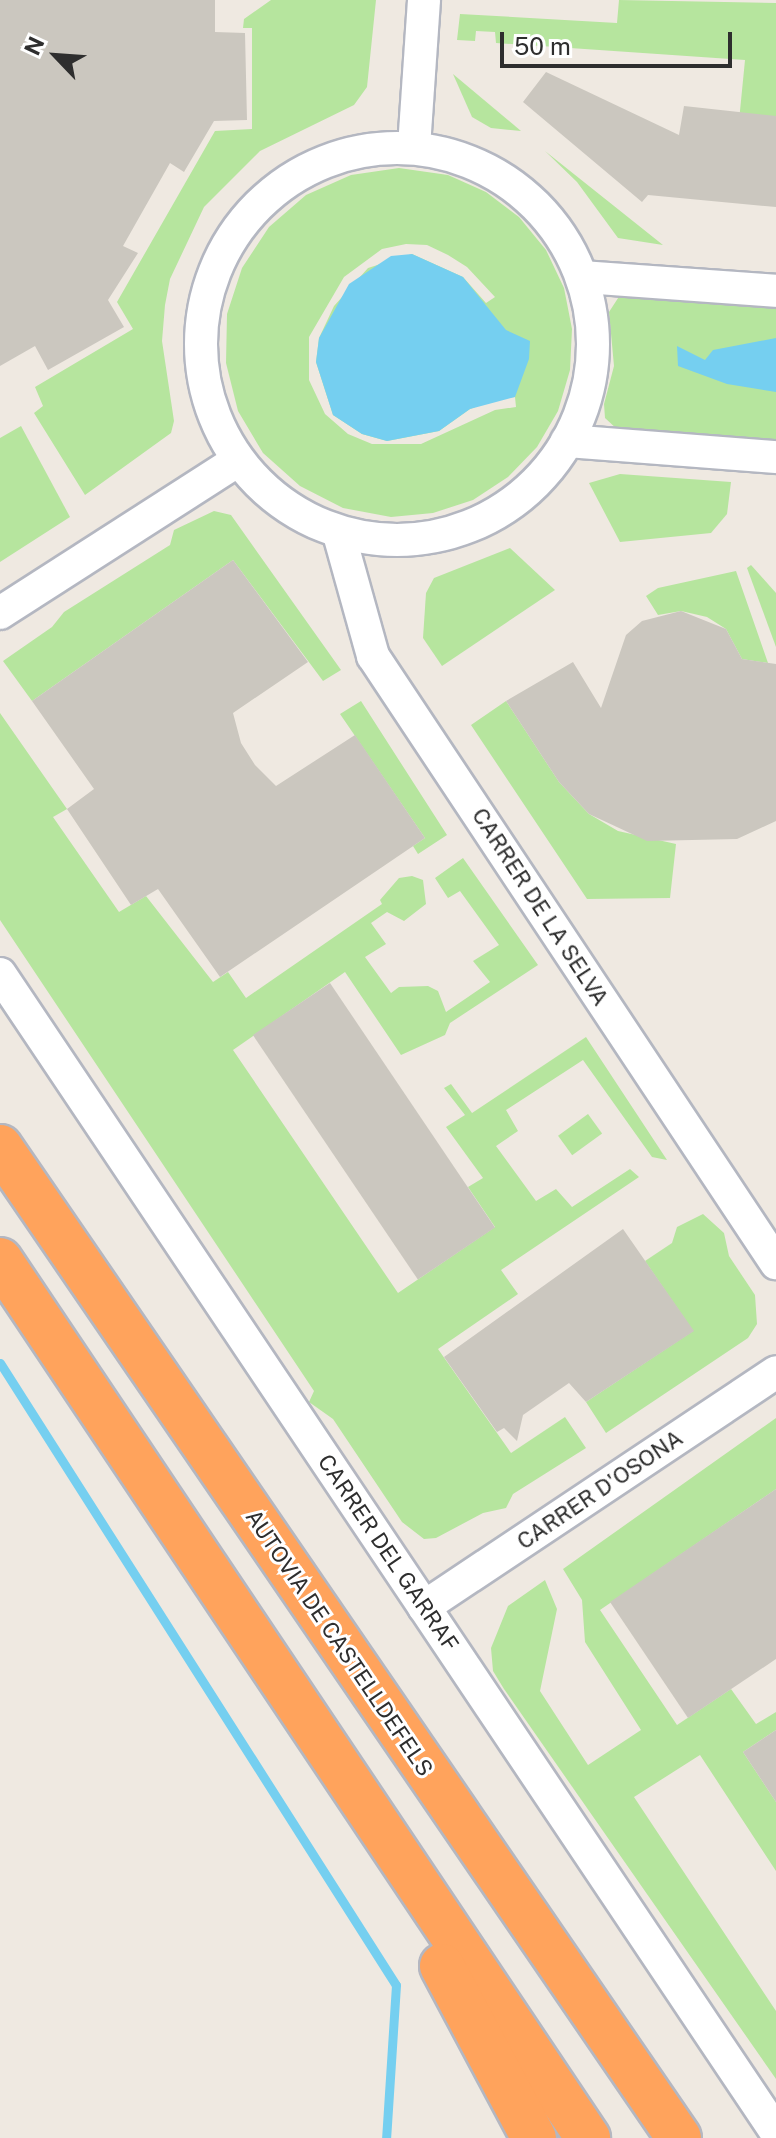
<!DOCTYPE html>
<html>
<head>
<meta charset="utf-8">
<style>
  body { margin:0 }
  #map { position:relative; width:776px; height:2138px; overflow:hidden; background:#efe9e1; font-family:"Public Sans",sans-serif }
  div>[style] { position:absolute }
  .green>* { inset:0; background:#b6e59e; transform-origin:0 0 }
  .water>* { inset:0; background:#75cff0 }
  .stream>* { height:9px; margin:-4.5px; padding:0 4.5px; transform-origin:4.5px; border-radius:4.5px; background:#75cff0 }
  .building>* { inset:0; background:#cbc7bf; transform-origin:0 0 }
  .roads { filter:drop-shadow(2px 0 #b4b7c1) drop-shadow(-2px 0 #b4b7c1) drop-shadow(0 2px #b4b7c1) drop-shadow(0 -2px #b4b7c1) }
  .minor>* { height:32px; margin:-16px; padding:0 16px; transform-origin:16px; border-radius:16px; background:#fff }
  .minor>.ring { margin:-16px; padding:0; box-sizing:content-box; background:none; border:32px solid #fff; border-radius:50% }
  .motorway>* { height:44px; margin:-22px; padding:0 22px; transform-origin:22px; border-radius:22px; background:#ffa35c }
  span { translate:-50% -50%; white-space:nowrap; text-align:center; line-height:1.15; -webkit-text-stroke:6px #fff; paint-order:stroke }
  .street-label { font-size:22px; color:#2e2e2e }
  .north { position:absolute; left:16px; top:16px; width:80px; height:80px; -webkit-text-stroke:6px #fff; paint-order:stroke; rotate:295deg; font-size:22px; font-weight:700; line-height:32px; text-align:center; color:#2e2e2e }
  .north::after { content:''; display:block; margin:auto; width:28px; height:36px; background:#2e2e2e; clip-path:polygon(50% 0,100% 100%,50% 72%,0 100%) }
  .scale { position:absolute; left:500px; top:32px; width:232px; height:36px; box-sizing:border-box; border:4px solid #2e2e2e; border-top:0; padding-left:10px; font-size:24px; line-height:28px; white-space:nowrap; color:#2e2e2e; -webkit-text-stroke:6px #fff; paint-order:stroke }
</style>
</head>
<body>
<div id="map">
  <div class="green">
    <i style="clip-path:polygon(271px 0,376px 0,367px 87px,354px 105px,260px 151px,204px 207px,170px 279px,165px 305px,162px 341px,174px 421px,171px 433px,85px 495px,34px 413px,43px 406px,35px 387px,133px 329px,117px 302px,215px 131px,252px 129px,252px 28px,243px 28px,244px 19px)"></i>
    <i style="clip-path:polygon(619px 0,776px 3px,776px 187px,732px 192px,745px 60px,496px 43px,495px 32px,476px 31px,475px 41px,457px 40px,460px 14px,617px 23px)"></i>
    <i style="clip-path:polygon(453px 74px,521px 131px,491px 128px,472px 117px)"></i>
    <i style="clip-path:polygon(545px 151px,663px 245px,618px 238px,577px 182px)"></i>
    <i style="clip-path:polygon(evenodd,399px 168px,448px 175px,486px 192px,519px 217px,546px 250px,564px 288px,572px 329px,570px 370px,558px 411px,537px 447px,508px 477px,473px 500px,433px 513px,391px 517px,343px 508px,300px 486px,263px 453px,238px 411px,226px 363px,227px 314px,242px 268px,269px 227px,306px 195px,351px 175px,399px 168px,406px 244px,427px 245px,448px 255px,467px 267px,495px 297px,486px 303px,463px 277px,412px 254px,368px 268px,334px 306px,319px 338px,316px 362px,333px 415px,362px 434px,387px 441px,439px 431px,470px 409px,497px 399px,515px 397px,516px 407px,495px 410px,421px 444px,372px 444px,348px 434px,325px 414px,309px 380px,309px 337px,344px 277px,382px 249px,406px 244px)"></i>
    <i style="clip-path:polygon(622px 292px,776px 302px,776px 441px,618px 430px,605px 418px,604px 404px,614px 366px,609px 312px)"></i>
    <i style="clip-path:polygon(21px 426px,70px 517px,0 562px,0 438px)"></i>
    <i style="clip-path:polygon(620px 474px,731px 482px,727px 514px,711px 533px,620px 542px,589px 483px)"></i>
    <i style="clip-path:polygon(214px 511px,231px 515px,341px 670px,323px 681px,233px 560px,32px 701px,3px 661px,52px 627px,64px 612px,170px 545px,174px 530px)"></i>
    <i style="clip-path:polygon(510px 548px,555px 590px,442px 666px,423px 638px,426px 593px,434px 578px)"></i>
    <i style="clip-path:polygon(751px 565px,776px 593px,776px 647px,747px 568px)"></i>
    <i style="clip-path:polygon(736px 571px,768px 663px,742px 659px,726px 629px,707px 617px,681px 611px,658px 615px,646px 596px,658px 588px)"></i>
    <i style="clip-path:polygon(361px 701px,447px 835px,418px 854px,413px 846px,425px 838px,340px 714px)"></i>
    <i style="clip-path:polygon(506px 701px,559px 782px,589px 814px,618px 831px,676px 844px,670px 898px,587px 899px,471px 725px)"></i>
    <i style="clip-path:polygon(0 713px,67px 809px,53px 817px,119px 912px,146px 896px,213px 982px,228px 972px,246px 998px,382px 904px,380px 900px,399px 878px,412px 876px,423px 880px,426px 904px,404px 921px,387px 912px,371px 923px,386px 944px,365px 957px,391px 993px,399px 987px,428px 986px,438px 991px,446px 1012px,490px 982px,473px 961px,499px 945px,460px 891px,448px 898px,435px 878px,463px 858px,538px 965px,450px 1023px,445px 1035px,401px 1055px,345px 972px,233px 1050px,398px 1293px,495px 1227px,468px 1187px,483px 1178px,446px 1127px,465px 1115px,444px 1088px,451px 1084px,472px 1113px,586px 1037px,667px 1160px,652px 1157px,583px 1060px,506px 1110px,518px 1131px,496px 1146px,536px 1201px,556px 1189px,572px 1207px,630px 1169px,639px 1177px,501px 1270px,518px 1294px,438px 1349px,511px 1453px,565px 1417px,586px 1448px,513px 1494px,506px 1508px,483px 1513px,436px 1538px,424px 1539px,402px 1522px,333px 1419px,309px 1402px,314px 1391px,0 920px)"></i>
    <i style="left:588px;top:1114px;width:24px;height:37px;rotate:54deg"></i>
    <i style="clip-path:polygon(703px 1214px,724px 1233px,729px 1256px,755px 1295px,757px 1324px,748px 1338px,606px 1433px,586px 1402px,693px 1331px,645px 1261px,672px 1243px,677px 1227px)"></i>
    <i style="clip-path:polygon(776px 1418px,776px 1489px,600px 1610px,677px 1725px,731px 1689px,756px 1724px,776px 1712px,776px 1730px,743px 1752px,776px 1802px,776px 1871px,700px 1755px,634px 1797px,776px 2011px,776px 2079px,504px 1689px,493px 1671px,491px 1648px,508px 1606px,545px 1580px,557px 1609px,540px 1691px,588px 1765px,641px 1730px,585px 1642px,582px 1600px,563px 1569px)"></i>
  </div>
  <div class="water">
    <i style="clip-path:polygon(412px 254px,463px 277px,506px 330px,530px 341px,529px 359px,515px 397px,470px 409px,439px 431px,387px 441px,362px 434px,333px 415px,316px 362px,319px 338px,349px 284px,391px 256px)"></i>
    <i style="clip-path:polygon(776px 338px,776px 392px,727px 384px,678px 366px,677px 346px,705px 360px,713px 350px)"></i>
  </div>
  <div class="stream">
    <i style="left:0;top:1363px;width:737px;rotate:57.52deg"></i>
    <i style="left:396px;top:1985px;width:153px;rotate:93.7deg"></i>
  </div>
  <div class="building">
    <i style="clip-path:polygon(0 0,215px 0,215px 32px,245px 33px,247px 120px,214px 121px,184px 172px,170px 163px,123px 246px,138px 253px,108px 300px,124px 327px,48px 370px,35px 346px,0 366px)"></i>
    <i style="clip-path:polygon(546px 72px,679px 135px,684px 106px,776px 116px,776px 207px,648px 195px,642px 202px,523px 102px)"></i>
    <i style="clip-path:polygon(233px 560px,308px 662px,233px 713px,241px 743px,255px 765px,276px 786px,355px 735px,425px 838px,220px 977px,158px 889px,131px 905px,67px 809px,94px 789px,32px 701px)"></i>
    <i style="clip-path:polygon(681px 611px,726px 629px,742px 659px,776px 664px,776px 821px,737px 839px,647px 841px,589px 814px,559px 782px,506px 701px,573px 662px,601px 708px,626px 635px,642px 621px)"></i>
    <i style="left:330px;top:983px;width:295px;height:93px;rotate:56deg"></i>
    <i style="clip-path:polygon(623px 1229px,694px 1331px,586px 1402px,569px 1383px,523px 1415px,517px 1441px,504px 1428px,497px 1432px,444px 1357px)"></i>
    <i style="clip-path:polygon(776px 1489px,776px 1659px,688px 1718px,610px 1602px)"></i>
    <i style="clip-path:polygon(776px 1730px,776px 1802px,743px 1752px)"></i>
  </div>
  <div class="roads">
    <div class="minor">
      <i style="left:414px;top:147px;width:147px;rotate:-86.1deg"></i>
      <i class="ring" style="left:201px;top:148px;width:360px;height:360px"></i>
      <i style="left:583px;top:277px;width:194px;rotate:4.1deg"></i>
      <i style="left:567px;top:441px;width:210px;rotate:4.4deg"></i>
      <i style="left:339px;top:534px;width:127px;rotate:74.4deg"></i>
      <i style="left:373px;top:656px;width:729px;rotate:56.42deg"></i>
      <i style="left:0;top:613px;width:283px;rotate:-32.7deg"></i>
      <i style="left:0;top:974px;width:1394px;rotate:56.17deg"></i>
      <i style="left:424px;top:1607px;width:423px;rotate:-33.7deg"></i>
    </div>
    <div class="motorway">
      <i style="left:0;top:1147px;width:1201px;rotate:55.58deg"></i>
      <i style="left:0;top:1260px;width:1057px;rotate:56.19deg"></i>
      <i style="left:442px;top:1966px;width:195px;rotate:61.9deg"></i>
    </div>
  </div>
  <div class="street-label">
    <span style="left:540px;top:907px;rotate:57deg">CARRER DE LA SELVA</span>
    <span style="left:600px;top:1490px;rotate:-34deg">CARRER D'OSONA</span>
    <span style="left:388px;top:1553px;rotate:56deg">CARRER DEL GARRAF</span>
    <span style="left:339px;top:1643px;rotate:56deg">AUTOVIA DE CASTELLDEFELS</span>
  </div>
  <div class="north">N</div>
  <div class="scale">50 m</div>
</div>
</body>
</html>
